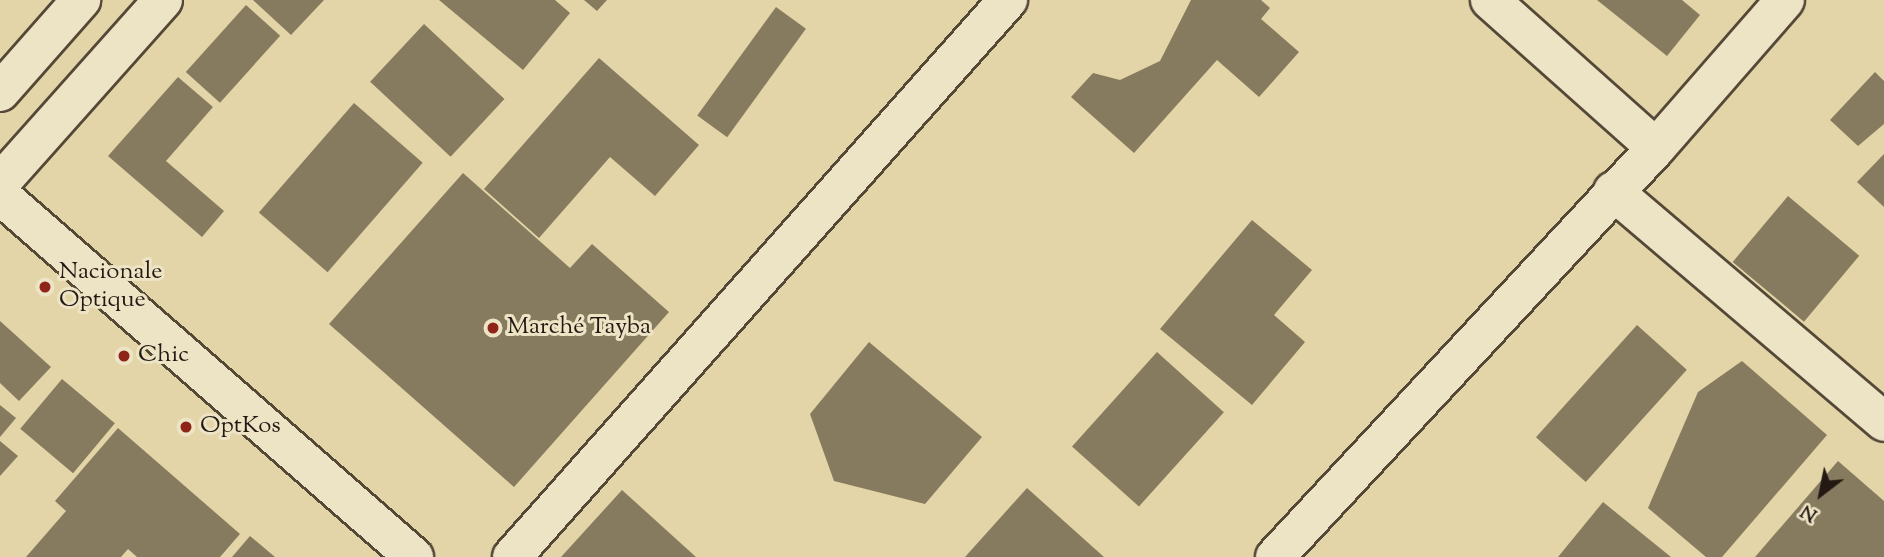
<!DOCTYPE html>
<html>
<head>
<meta charset="utf-8">
<style>
  body { margin:0 }
  #map { position:relative; width:1884px; height:557px; overflow:hidden; background:#e3d5a7; font-family:"Sorts Mill Goudy",serif }
  div>[style] { position:absolute }
  .building>* { inset:0; background:#877b5f; transform-origin:0 0 }
  .roads { filter:drop-shadow(2px 0 #544837) drop-shadow(-2px 0 #544837) drop-shadow(0 2px #544837) drop-shadow(0 -2px #544837) }
  .minor>* { height:38px; margin:-19px; padding:0 19px; transform-origin:19px; border-radius:19px; background:#ede4c6 }
  .dots>* { width:19px; height:19px; translate:-50% -50%; box-sizing:border-box; border:4px solid #ede4c6; border-radius:50% }
  span { translate:-50% -50%; white-space:nowrap; text-align:center; line-height:1.15; -webkit-text-stroke:6px #ede4c6; paint-order:stroke }
  .poi-label { font-size:24px; color:#241912 }
  .left { translate:0 -50%; text-align:left }
  .north { position:absolute; left:1786px; top:459px; width:70px; height:70px; -webkit-text-stroke:5px #ede4c6; paint-order:stroke; rotate:212deg; font-size:19px; font-weight:700; line-height:28px; text-align:center; color:#241912 }
  .north::after { content:''; display:block; margin:auto; width:24px; height:32px; background:#241912; clip-path:polygon(50% 0,100% 100%,50% 72%,0 100%) }
</style>
</head>
<body>
<div id="map">
  <div class="building">
    <i style="clip-path:polygon(253px 0,324px 0,291px 35px)"></i>
    <i style="clip-path:polygon(439px 0,555px 0,570px 13px,523px 70px)"></i>
    <i style="clip-path:polygon(584px 0,607px 0,597px 11px)"></i>
    <i style="clip-path:polygon(1191px 0,1261px 0,1270px 8px,1261px 19px,1299px 52px,1259px 97px,1217px 60px,1134px 153px,1071px 97px,1093px 73px,1120px 80px,1160px 61px)"></i>
    <i style="clip-path:polygon(1597px 0,1682px 0,1700px 15px,1667px 56px)"></i>
    <i style="left:246px;top:5px;width:46px;height:90px;rotate:42deg"></i>
    <i style="left:776px;top:7px;width:37px;height:134px;rotate:36deg"></i>
    <i style="left:424px;top:24px;width:110px;height:79px;rotate:43deg"></i>
    <i style="clip-path:polygon(599px 58px,699px 145px,655px 196px,610px 157px,539px 238px,484px 189px)"></i>
    <i style="clip-path:polygon(1875px 72px,1884px 81px,1884px 124px,1858px 146px,1830px 120px)"></i>
    <i style="clip-path:polygon(178px 77px,213px 107px,166px 161px,224px 211px,202px 237px,108px 156px)"></i>
    <i style="left:354px;top:103px;width:91px;height:145px;rotate:41deg"></i>
    <i style="clip-path:polygon(1884px 154px,1884px 207px,1857px 182px)"></i>
    <i style="clip-path:polygon(463px 173px,570px 268px,592px 244px,669px 312px,514px 487px,329px 324px)"></i>
    <i style="left:1788px;top:196px;width:93px;height:86px;rotate:40deg"></i>
    <i style="clip-path:polygon(1252px 220px,1312px 270px,1274px 315px,1305px 342px,1252px 405px,1160px 329px)"></i>
    <i style="clip-path:polygon(0 321px,51px 367px,19px 401px,0 383px)"></i>
    <i style="left:1637px;top:325px;width:67px;height:151px;rotate:42deg"></i>
    <i style="clip-path:polygon(869px 342px,982px 437px,925px 504px,834px 481px,810px 414px)"></i>
    <i style="left:1157px;top:352px;width:90px;height:127px;rotate:42deg"></i>
    <i style="clip-path:polygon(1742px 361px,1827px 435px,1722px 557px,1706px 557px,1648px 508px,1698px 392px)"></i>
    <i style="left:62px;top:379px;width:69px;height:65px;rotate:40deg"></i>
    <i style="clip-path:polygon(0 405px,16px 418px,0 437px)"></i>
    <i style="clip-path:polygon(118px 428px,240px 534px,220px 557px,137px 557px,128px 549px,121px 557px,26px 557px,66px 511px,55px 501px)"></i>
    <i style="clip-path:polygon(0 441px,18px 456px,0 476px)"></i>
    <i style="clip-path:polygon(1838px 461px,1884px 501px,1884px 557px,1755px 557px)"></i>
    <i style="clip-path:polygon(1027px 488px,1104px 557px,965px 557px)"></i>
    <i style="clip-path:polygon(622px 490px,696px 557px,561px 557px)"></i>
    <i style="clip-path:polygon(1603px 502px,1671px 557px,1558px 557px)"></i>
    <i style="clip-path:polygon(250px 536px,275px 557px,232px 557px)"></i>
  </div>
  <div class="roads">
    <div class="minor">
      <i style="left:1490px;top:0;width:222px;rotate:41.7deg"></i>
      <i style="left:0;top:92px;width:123px;rotate:-48.6deg"></i>
      <i style="left:0;top:183px;width:245px;rotate:-48.3deg"></i>
      <i style="left:1613px;top:191px;width:356px;rotate:40.4deg"></i>
      <i style="left:0;top:195px;width:550px;rotate:41.17deg"></i>
      <i style="left:512px;top:557px;width:746px;rotate:-48.32deg"></i>
      <i style="left:1275px;top:557px;width:559px;rotate:-47.03deg"></i>
      <i style="left:1656px;top:148px;width:196px;rotate:-48.9deg"></i>
    </div>
  </div>
  <div class="dots">
    <i style="left:45px;top:287px;background:#8f2418"></i>
    <i style="left:493px;top:328px;background:#8f2418"></i>
    <i style="left:124px;top:356px;background:#8f2418"></i>
    <i style="left:186px;top:427px;background:#8f2418"></i>
  </div>
  <div class="poi-label">
    <span class="left" style="left:59px;top:287px">Nacionale<br>Optique</span>
    <span class="left" style="left:507px;top:328px">Marché Tayba</span>
    <span class="left" style="left:138px;top:356px">Chic</span>
    <span class="left" style="left:200px;top:427px">OptKos</span>
  </div>
  <div class="north">N</div>
</div>
</body>
</html>
